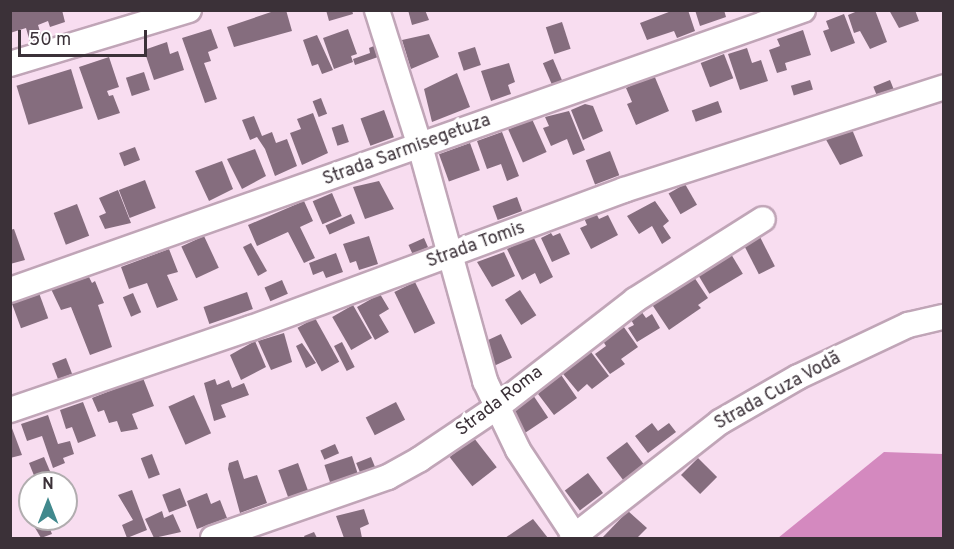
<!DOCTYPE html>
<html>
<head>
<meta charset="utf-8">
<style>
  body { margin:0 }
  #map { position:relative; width:954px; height:549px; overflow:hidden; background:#f8ddf0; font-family:Overpass,sans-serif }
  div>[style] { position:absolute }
  .forest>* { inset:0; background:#d489bf }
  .building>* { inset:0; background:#856d7e; transform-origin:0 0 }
  .roads { filter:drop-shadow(2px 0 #c0a5b7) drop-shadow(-2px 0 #c0a5b7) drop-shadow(0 2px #c0a5b7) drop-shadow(0 -2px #c0a5b7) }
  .minor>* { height:24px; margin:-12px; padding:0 12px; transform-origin:12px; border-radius:12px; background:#fff }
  span { translate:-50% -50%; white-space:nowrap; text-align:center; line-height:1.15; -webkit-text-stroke:6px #fff; paint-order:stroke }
  .street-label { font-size:18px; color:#3b3138 }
  .frame { position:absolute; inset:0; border:12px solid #3b3138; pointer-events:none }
  .north { position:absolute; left:18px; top:471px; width:60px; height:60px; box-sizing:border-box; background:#fff; border:2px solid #b1adaf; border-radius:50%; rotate:0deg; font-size:16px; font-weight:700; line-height:24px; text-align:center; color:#3b3138 }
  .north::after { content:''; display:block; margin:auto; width:21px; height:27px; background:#41898d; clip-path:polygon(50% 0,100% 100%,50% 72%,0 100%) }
  .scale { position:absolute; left:18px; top:30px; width:129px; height:27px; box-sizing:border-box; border:3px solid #3b3138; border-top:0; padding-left:8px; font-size:18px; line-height:21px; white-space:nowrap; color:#3b3138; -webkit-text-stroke:4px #fff; paint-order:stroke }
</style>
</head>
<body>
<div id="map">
  <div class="forest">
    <i style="clip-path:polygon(884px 452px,943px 454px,943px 538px,778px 538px)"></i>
  </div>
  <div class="building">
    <i style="clip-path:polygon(10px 10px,62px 10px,65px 22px,50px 27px,48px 21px,38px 25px,42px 38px,30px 42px,26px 28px,10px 33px)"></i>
    <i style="clip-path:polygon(277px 10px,286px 10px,292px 31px,234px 47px,227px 27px)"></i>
    <i style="clip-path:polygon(326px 10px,352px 10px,353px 14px,329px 21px)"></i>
    <i style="clip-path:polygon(408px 10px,425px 10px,429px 20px,412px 25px)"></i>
    <i style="clip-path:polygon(674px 10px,688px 10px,695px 31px,677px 38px,674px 31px,647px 40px,640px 23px)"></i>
    <i style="clip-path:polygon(695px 10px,724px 10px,726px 17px,700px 26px)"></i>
    <i style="clip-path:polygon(860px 10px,875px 10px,887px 42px,870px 49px,860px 31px,854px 33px,848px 15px)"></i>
    <i style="clip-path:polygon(889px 10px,915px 10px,919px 21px,899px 28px)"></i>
    <i style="clip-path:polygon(844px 14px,855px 43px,831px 52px,823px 31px,829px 29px,826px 21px)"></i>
    <i style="left:562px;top:22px;width:28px;height:17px;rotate:72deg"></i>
    <i style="clip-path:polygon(211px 29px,218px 48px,208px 52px,211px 61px,204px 63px,217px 99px,205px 103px,182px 38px)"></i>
    <i style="clip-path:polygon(348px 29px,357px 54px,351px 56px,353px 62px,334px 69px,323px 38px)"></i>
    <i style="clip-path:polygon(803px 30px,811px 55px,785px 63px,787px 70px,777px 73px,769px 50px,780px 46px,777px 39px)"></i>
    <i style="clip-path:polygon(429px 34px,439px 57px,411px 69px,402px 40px)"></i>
    <i style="clip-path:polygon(317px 35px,333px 70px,322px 74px,318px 64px,312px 66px,303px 40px)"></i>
    <i style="clip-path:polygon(167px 42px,170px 54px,178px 51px,184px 70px,154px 80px,144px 50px)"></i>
    <i style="clip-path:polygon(374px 46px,378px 57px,355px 65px,353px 59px,370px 53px,369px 48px)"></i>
    <i style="left:475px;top:47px;width:19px;height:18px;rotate:72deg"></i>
    <i style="clip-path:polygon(747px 48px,752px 63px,761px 60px,768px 81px,740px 90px,728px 54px)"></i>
    <i style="left:724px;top:54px;width:26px;height:25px;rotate:69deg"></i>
    <i style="clip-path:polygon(109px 57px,119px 87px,107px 91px,109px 96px,113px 95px,120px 113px,98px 120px,79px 67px)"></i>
    <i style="left:553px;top:59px;width:26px;height:11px;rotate:67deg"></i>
    <i style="clip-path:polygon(509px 63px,515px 82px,508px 85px,511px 94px,491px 101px,481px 71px)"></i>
    <i style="left:71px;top:69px;width:41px;height:57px;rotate:73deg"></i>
    <i style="left:144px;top:72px;width:19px;height:19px;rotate:72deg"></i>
    <i style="clip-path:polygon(457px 73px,470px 107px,432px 122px,424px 89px)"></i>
    <i style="clip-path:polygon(654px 75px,669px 111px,636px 125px,627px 104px,632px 102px,626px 88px)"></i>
    <i style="left:810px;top:80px;width:10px;height:20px;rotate:73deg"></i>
    <i style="left:890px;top:80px;width:11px;height:18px;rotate:68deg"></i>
    <i style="left:321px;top:98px;width:17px;height:9px;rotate:69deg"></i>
    <i style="left:718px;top:101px;width:12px;height:28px;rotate:70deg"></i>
    <i style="clip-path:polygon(585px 104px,593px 106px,603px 131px,583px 140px,571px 110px)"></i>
    <i style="left:384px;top:110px;width:29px;height:25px;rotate:70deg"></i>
    <i style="clip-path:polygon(569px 111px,585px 150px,573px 155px,567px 139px,551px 146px,543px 128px,549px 126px,545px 117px)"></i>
    <i style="clip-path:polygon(313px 113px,328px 153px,302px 165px,290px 133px,301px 129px,297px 119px)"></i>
    <i style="clip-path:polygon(254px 116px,262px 136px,272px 132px,276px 143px,287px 139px,297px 166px,275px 176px,265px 149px,257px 137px,250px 140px,242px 120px)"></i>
    <i style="left:532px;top:119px;width:36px;height:26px;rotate:66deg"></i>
    <i style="left:343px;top:124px;width:19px;height:12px;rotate:72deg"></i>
    <i style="clip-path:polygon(851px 127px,863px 156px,840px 165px,824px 136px)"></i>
    <i style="clip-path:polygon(502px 132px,519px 176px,507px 181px,501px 164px,487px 169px,477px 141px)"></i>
    <i style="left:470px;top:143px;width:29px;height:33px;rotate:70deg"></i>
    <i style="left:135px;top:147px;width:14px;height:17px;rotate:69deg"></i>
    <i style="clip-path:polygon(255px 149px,266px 176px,242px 189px,227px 159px)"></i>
    <i style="left:610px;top:151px;width:26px;height:26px;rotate:69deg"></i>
    <i style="clip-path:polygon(222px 161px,233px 189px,209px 201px,195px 171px)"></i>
    <i style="left:145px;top:180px;width:30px;height:28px;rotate:69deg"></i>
    <i style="clip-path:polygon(379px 181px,394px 209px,365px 219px,353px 187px)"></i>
    <i style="left:685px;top:184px;width:24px;height:19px;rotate:60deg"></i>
    <i style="clip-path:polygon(118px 190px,131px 223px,105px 229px,99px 216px,106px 213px,99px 198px)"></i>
    <i style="left:332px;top:193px;width:25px;height:21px;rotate:67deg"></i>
    <i style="left:517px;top:197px;width:15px;height:26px;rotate:70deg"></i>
    <i style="clip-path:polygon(304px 201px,313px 221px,300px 227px,315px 258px,304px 263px,288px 232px,257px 246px,248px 225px)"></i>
    <i style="clip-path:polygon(655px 201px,669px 221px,663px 226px,671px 238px,662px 244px,652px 226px,639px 234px,627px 216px)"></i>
    <i style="left:77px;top:204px;width:34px;height:25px;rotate:69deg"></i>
    <i style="clip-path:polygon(596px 213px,599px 219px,608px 215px,618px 235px,591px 249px,580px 228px,587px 225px,584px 218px)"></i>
    <i style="left:351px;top:214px;width:10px;height:28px;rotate:66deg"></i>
    <i style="clip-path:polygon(14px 229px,25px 260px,10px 264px,10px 230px)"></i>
    <i style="clip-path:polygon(551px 233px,553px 236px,560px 233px,570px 254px,552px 262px,541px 238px)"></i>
    <i style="left:759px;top:235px;width:35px;height:18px;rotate:63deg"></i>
    <i style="left:204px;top:236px;width:35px;height:25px;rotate:65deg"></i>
    <i style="clip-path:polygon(369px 236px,378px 264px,359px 270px,356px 261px,350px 263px,343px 244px)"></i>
    <i style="clip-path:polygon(533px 236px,553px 277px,540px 284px,535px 273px,522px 280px,507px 249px)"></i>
    <i style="left:424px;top:238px;width:10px;height:17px;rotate:66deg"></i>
    <i style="clip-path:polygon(251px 243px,267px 271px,258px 276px,243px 247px)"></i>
    <i style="clip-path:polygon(169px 249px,178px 272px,167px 275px,178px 300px,157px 308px,147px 283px,129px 289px,121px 267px)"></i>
    <i style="clip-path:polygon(504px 252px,515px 276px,492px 287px,477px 262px)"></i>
    <i style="clip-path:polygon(336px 253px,343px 272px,326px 278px,323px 271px,313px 275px,309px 263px)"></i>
    <i style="left:731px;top:254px;width:23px;height:39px;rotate:59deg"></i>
    <i style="clip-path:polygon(690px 271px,708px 298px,698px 305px,701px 308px,669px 330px,649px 300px)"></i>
    <i style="clip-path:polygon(89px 277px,92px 283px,95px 281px,104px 303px,98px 305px,112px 347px,90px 355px,71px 307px,61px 310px,51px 289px)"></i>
    <i style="left:282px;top:280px;width:15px;height:19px;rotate:67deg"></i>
    <i style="left:415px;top:282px;width:46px;height:23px;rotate:64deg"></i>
    <i style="left:520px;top:290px;width:30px;height:18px;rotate:57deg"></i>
    <i style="left:247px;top:292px;width:18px;height:46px;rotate:71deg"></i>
    <i style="left:39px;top:293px;width:27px;height:29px;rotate:70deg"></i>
    <i style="left:133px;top:293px;width:21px;height:11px;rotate:67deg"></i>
    <i style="clip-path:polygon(380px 294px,389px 309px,379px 315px,389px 332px,375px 340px,357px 307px)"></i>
    <i style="left:353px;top:305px;width:38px;height:24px;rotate:60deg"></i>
    <i style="clip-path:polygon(641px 311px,646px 318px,652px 314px,660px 328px,637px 342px,628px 328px,634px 325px,630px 318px)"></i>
    <i style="left:315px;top:318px;width:50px;height:20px;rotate:61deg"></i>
    <i style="clip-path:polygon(621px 323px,638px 347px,621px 359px,625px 364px,610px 374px,595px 354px,606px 346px,601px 338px)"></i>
    <i style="clip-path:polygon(284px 333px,292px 362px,271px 370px,258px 341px)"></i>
    <i style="left:501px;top:334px;width:26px;height:20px;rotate:65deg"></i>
    <i style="clip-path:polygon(255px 341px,266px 367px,241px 380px,230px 355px)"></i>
    <i style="left:342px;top:342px;width:28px;height:9px;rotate:63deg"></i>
    <i style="clip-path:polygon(302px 343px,316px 363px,306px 368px,296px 346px)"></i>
    <i style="clip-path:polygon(585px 344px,609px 376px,592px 389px,587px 384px,578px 392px,559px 369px)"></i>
    <i style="left:66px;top:358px;width:17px;height:15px;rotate:69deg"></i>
    <i style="clip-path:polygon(557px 369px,577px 398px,554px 415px,538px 394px,542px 390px,537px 384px)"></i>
    <i style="clip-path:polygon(143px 378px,154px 406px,132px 414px,138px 429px,121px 432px,117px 421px,109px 423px,104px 410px,98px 412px,92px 398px)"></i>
    <i style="clip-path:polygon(215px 379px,217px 385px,229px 380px,232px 388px,244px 383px,249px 395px,221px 405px,226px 417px,214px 421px,204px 383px)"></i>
    <i style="left:194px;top:395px;width:42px;height:28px;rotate:66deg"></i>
    <i style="left:533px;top:395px;width:27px;height:28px;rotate:56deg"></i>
    <i style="clip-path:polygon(83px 402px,96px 436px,78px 443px,72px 427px,66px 429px,60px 410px)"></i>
    <i style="left:396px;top:402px;width:20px;height:34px;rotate:63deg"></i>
    <i style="clip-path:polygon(48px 415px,58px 444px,70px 441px,74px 454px,63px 458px,65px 463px,53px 468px,42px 436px,27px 441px,21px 424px)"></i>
    <i style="clip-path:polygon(10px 423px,22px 455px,10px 458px)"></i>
    <i style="clip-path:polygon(652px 423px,658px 431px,669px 423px,676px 432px,648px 453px,635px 436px)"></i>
    <i style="left:474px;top:438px;width:37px;height:31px;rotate:52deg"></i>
    <i style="left:627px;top:442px;width:30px;height:26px;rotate:53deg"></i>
    <i style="left:335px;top:444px;width:10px;height:16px;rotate:66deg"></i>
    <i style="left:152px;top:454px;width:22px;height:12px;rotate:69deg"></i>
    <i style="left:352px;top:456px;width:19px;height:29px;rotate:72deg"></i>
    <i style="clip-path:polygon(44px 457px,55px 483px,37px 483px,29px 463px)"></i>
    <i style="left:371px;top:457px;width:16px;height:16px;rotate:68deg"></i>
    <i style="left:698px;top:458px;width:27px;height:24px;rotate:45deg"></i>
    <i style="clip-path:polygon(238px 460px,244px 479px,257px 475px,267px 503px,240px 513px,228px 469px,229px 463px)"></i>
    <i style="left:298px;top:463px;width:30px;height:21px;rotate:70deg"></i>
    <i style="left:588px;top:473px;width:25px;height:29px;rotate:53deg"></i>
    <i style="left:180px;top:488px;width:19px;height:19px;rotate:69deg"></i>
    <i style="clip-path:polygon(132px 490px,147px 530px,127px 538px,122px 525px,133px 520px,118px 495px)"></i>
    <i style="clip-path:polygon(207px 493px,211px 504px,220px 500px,227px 518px,197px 529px,187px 501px)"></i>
    <i style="clip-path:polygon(364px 509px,369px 524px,360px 528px,362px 538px,344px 538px,336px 516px)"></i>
    <i style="clip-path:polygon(162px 511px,164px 518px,173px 514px,181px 532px,154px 538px,145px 519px)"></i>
    <i style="clip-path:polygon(628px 511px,647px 528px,637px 538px,602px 538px)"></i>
    <i style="clip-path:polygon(46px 519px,52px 534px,41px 538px,31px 521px)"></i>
    <i style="clip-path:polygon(533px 519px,548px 538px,505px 538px)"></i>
    <i style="clip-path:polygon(314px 532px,317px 538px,305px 538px,304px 536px)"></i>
  </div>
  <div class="roads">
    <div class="minor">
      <i style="left:377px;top:10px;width:143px;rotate:72.5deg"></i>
      <i style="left:420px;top:146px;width:244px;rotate:74.5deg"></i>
      <i style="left:485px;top:381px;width:76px;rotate:64.4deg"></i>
      <i style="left:518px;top:450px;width:103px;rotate:56.5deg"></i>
      <i style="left:10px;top:64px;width:187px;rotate:-16.8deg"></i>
      <i style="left:10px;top:290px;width:841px;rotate:-19.45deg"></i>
      <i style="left:10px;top:410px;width:255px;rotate:-18.8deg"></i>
      <i style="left:251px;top:328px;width:398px;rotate:-20.3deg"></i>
      <i style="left:624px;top:190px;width:336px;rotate:-17.8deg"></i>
      <i style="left:213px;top:538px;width:185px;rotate:-19.2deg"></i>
      <i style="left:388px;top:477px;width:37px;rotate:-29deg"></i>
      <i style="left:420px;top:459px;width:92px;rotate:-33.9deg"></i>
      <i style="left:496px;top:408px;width:176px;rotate:-37.8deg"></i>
      <i style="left:635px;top:300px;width:151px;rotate:-32.3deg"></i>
      <i style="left:572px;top:538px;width:188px;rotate:-38.1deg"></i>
      <i style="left:720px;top:422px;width:90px;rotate:-30deg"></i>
      <i style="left:798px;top:377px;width:122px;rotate:-25.3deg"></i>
      <i style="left:908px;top:325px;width:37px;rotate:-13deg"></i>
    </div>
  </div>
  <div class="street-label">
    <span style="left:407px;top:151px;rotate:-20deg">Strada Sarmisegetuza</span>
    <span style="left:476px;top:246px;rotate:-20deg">Strada Tomis</span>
    <span style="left:778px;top:392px;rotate:-29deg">Strada Cuza Vodă</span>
    <span style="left:500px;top:402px;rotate:-37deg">Strada Roma</span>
  </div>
  <div class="frame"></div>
  <div class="north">N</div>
  <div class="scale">50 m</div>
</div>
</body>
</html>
